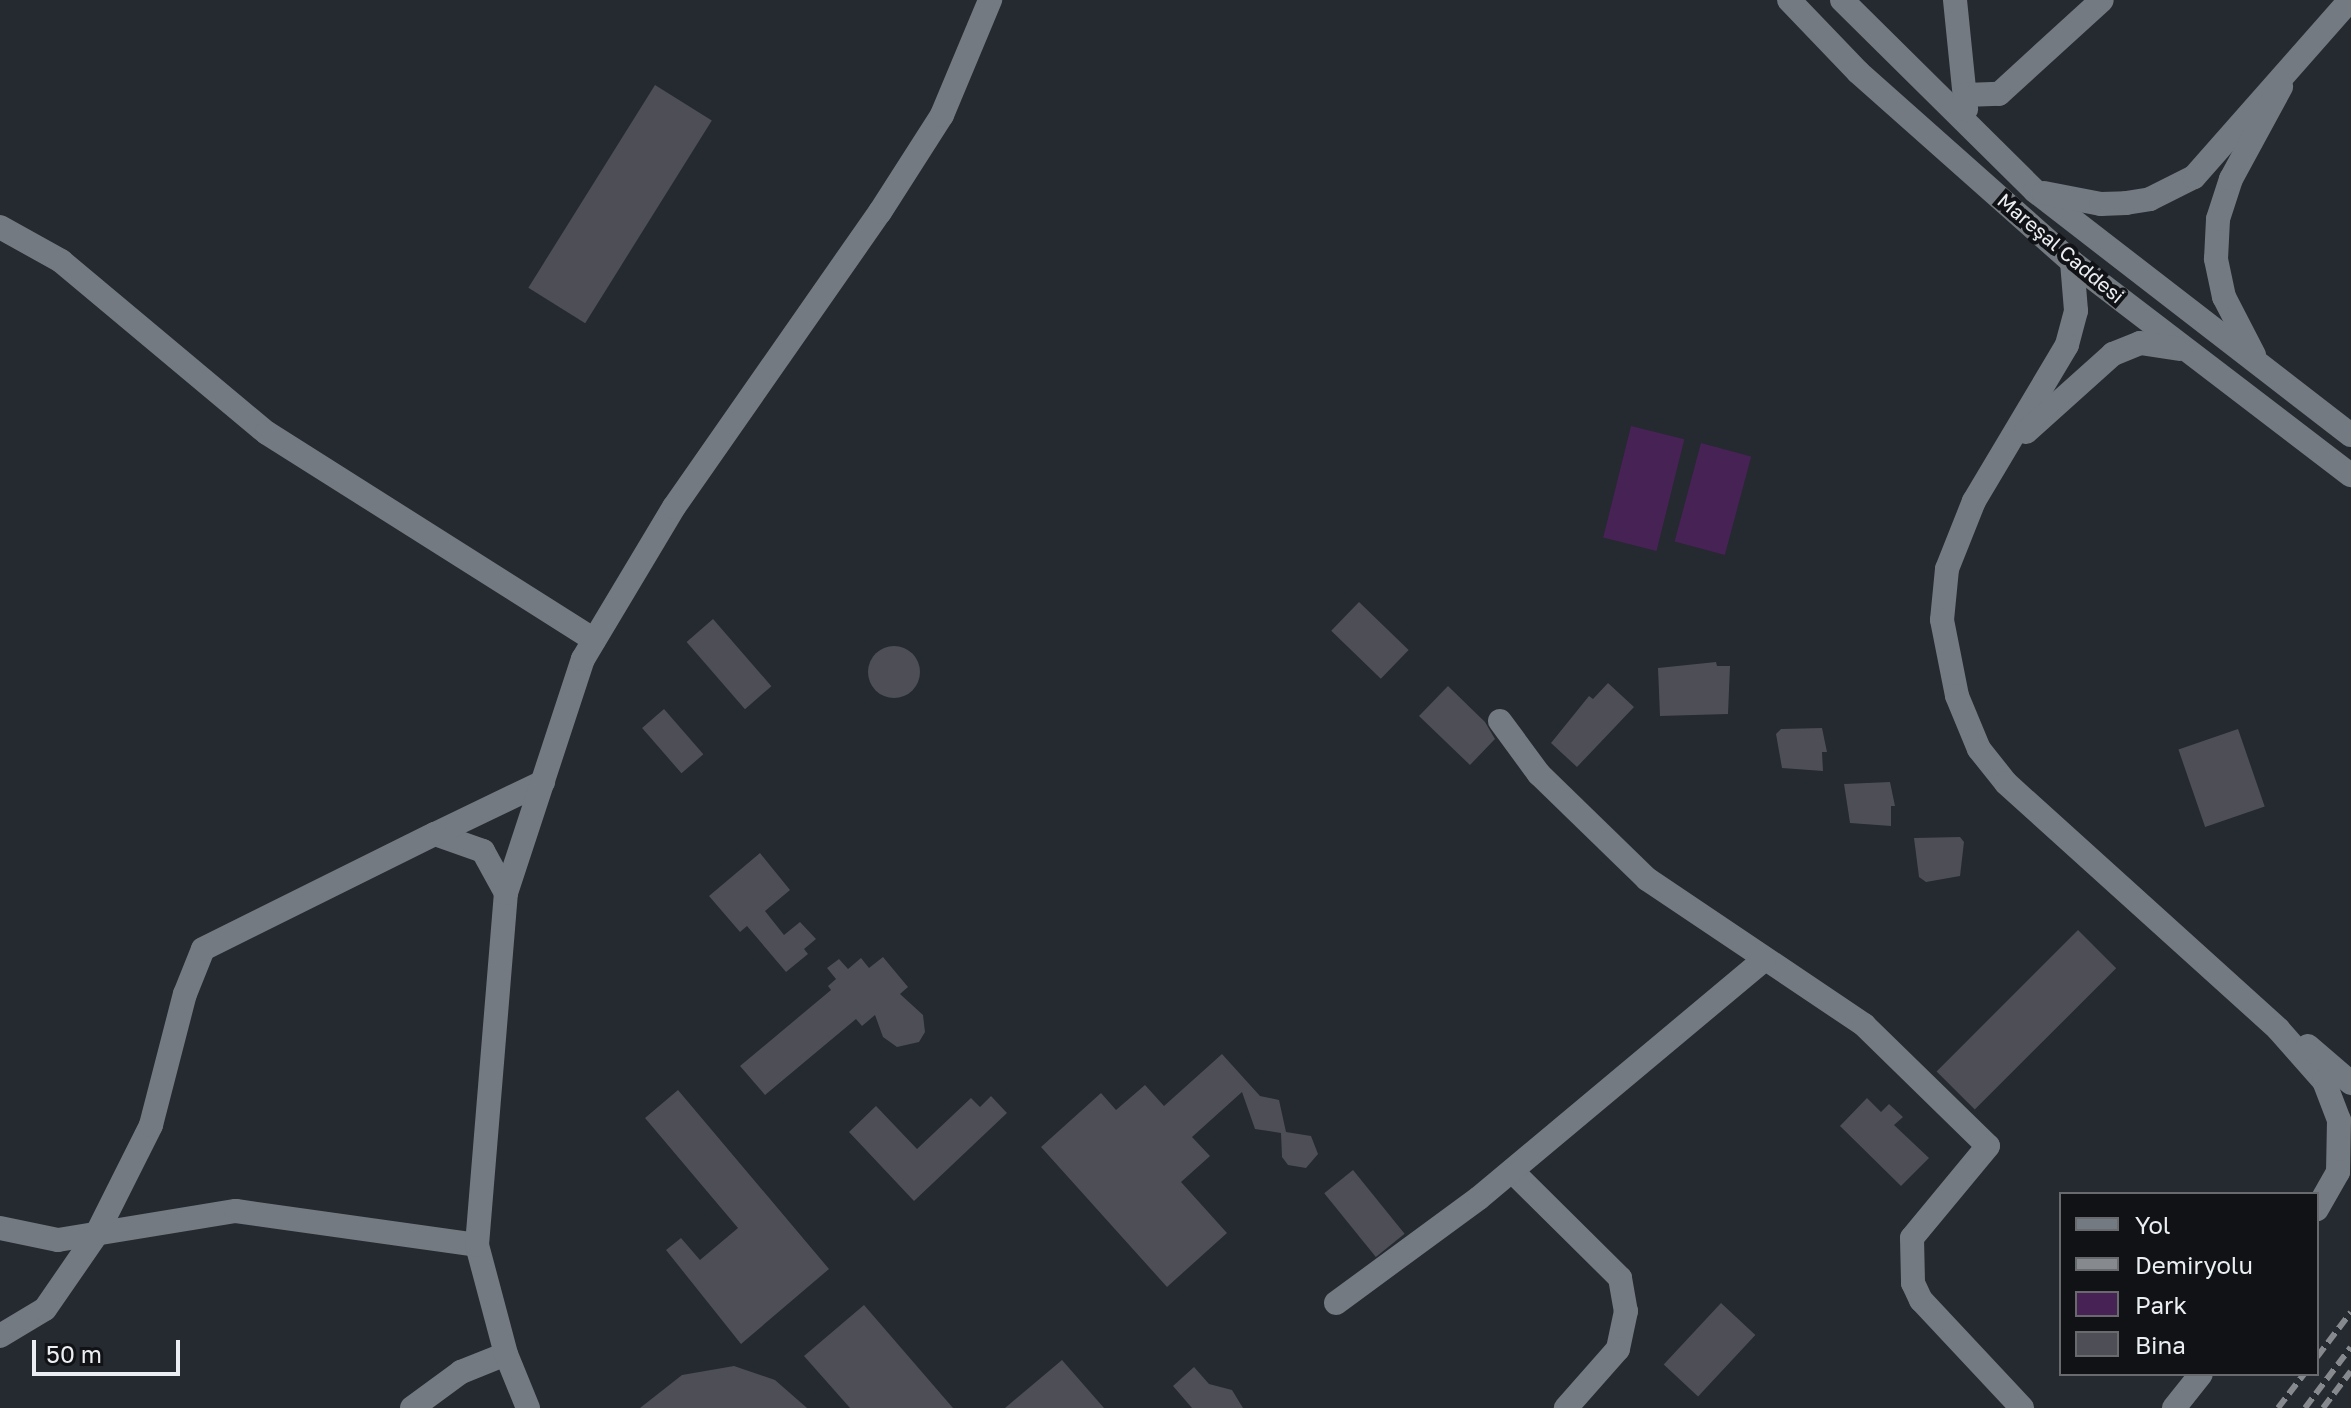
<!DOCTYPE html>
<html>
<head>
<meta charset="utf-8">
<style>
  body { margin:0 }
  #map { position:relative; width:2351px; height:1408px; overflow:hidden; background:#252930; font-family:"Golos Text",sans-serif }
  div>[style] { position:absolute }
  .green>* { inset:0; background:#472254; transform-origin:0 0 }
  .building>* { inset:0; background:#4e4e56; transform-origin:0 0 }
  .round { border-radius:50% }
  .minor>* { height:24px; margin:-12px; padding:0 12px; transform-origin:12px; border-radius:12px; background:#747a81 }
  .rail>* { height:6px; margin-top:-3px; transform-origin:0; background:repeating-linear-gradient(90deg,#868a8f 0 12px,transparent 0 18px) }
  span { translate:-50% -50%; white-space:nowrap; text-align:center; line-height:1.15; -webkit-text-stroke:8px #101215; paint-order:stroke }
  .street-label { font-size:20px; color:#ebeef2 }
  .legend { position:absolute; left:2059px; top:1192px; width:260px; height:184px; box-sizing:border-box; background:#101215; border:2px solid #686a6d; margin:0; padding:10px 14px; list-style:none; font-size:24px; color:#ebeef2 }
  .legend li { display:flex; align-items:center; gap:16px; height:40px }
  .legend b { width:40px; border:2px solid #686a6d }
  .scale { position:absolute; left:32px; top:1340px; width:148px; height:36px; box-sizing:border-box; border:4px solid #ebeef2; border-top:0; padding-left:10px; font-size:24px; line-height:28px; white-space:nowrap; color:#ebeef2; -webkit-text-stroke:6px #101215; paint-order:stroke }
</style>
</head>
<body>
<div id="map">
  <div class="green">
    <i style="left:1631px;top:426px;width:55px;height:115px;rotate:14deg"></i>
    <i style="left:1701px;top:443px;width:52px;height:102px;rotate:15deg"></i>
  </div>
  <div class="building">
    <i style="left:655px;top:85px;width:67px;height:239px;rotate:32deg"></i>
    <i style="left:1359px;top:602px;width:69px;height:40px;rotate:44deg"></i>
    <i style="left:713px;top:619px;width:89px;height:35px;rotate:49deg"></i>
    <i class="round" style="left:868px;top:646px;width:52px;height:52px"></i>
    <i style="clip-path:polygon(1716px 662px,1717px 666px,1730px 666px,1728px 714px,1660px 716px,1658px 668px)"></i>
    <i style="clip-path:polygon(1608px 683px,1634px 707px,1577px 767px,1551px 743px,1589px 696px,1593px 699px)"></i>
    <i style="clip-path:polygon(1448px 686px,1485px 722px,1495px 739px,1470px 765px,1419px 716px)"></i>
    <i style="left:664px;top:709px;width:60px;height:29px;rotate:49deg"></i>
    <i style="clip-path:polygon(1822px 728px,1827px 752px,1822px 752px,1823px 771px,1782px 768px,1776px 734px,1781px 729px)"></i>
    <i style="left:2238px;top:729px;width:82px;height:63px;rotate:71deg"></i>
    <i style="clip-path:polygon(1890px 782px,1895px 806px,1891px 806px,1891px 826px,1850px 823px,1844px 784px)"></i>
    <i style="clip-path:polygon(1960px 837px,1964px 842px,1960px 876px,1926px 882px,1919px 877px,1914px 838px)"></i>
    <i style="clip-path:polygon(760px 853px,790px 890px,765px 911px,784px 935px,800px 922px,816px 939px,804px 949px,808px 954px,786px 972px,747px 926px,740px 932px,709px 896px)"></i>
    <i style="left:2078px;top:930px;width:54px;height:200px;rotate:45deg"></i>
    <i style="clip-path:polygon(883px 957px,908px 987px,900px 994px,923px 1015px,925px 1032px,919px 1042px,897px 1047px,883px 1037px,875px 1015px,862px 1026px,856px 1019px,765px 1095px,740px 1066px,831px 990px,828px 986px,836px 979px,827px 968px,839px 959px,848px 969px,861px 958px,869px 968px)"></i>
    <i style="clip-path:polygon(1222px 1054px,1260px 1096px,1279px 1100px,1286px 1132px,1311px 1136px,1318px 1154px,1306px 1168px,1288px 1165px,1282px 1157px,1281px 1133px,1255px 1129px,1242px 1092px,1192px 1137px,1210px 1156px,1181px 1182px,1227px 1233px,1167px 1287px,1041px 1147px,1101px 1093px,1116px 1110px,1145px 1085px,1164px 1106px)"></i>
    <i style="clip-path:polygon(678px 1090px,829px 1269px,741px 1344px,666px 1250px,681px 1238px,700px 1260px,738px 1228px,645px 1118px)"></i>
    <i style="clip-path:polygon(991px 1096px,1007px 1113px,914px 1201px,849px 1132px,876px 1106px,917px 1149px,971px 1098px,980px 1107px)"></i>
    <i style="clip-path:polygon(1867px 1098px,1881px 1112px,1889px 1104px,1903px 1117px,1894px 1125px,1929px 1158px,1901px 1186px,1840px 1126px)"></i>
    <i style="left:1353px;top:1170px;width:82px;height:37px;rotate:51deg"></i>
    <i style="left:1721px;top:1303px;width:47px;height:84px;rotate:43deg"></i>
    <i style="clip-path:polygon(864px 1305px,953px 1408px,850px 1408px,804px 1356px)"></i>
    <i style="clip-path:polygon(1062px 1360px,1104px 1408px,1005px 1408px)"></i>
    <i style="clip-path:polygon(734px 1366px,775px 1380px,807px 1408px,640px 1408px,682px 1375px)"></i>
    <i style="clip-path:polygon(1194px 1367px,1209px 1384px,1232px 1390px,1243px 1408px,1192px 1408px,1173px 1386px)"></i>
  </div>
  <div class="minor">
    <i style="left:1789px;top:0;width:100px;rotate:46.2deg"></i>
    <i style="left:1858px;top:72px;width:286px;rotate:41.6deg"></i>
    <i style="left:2072px;top:262px;width:351px;rotate:37.4deg"></i>
    <i style="left:1842px;top:0;width:272px;rotate:44.7deg"></i>
    <i style="left:2035px;top:191px;width:399px;rotate:37.7deg"></i>
    <i style="left:1955px;top:0;width:110px;rotate:84.2deg"></i>
    <i style="left:1965px;top:95px;width:34px;rotate:-2deg"></i>
    <i style="left:1999px;top:94px;width:139px;rotate:-42.4deg"></i>
    <i style="left:2044px;top:193px;width:58px;rotate:10.9deg"></i>
    <i style="left:2101px;top:204px;width:25px;rotate:-2deg"></i>
    <i style="left:2126px;top:203px;width:24px;rotate:-9deg"></i>
    <i style="left:2150px;top:199px;width:49px;rotate:-26.6deg"></i>
    <i style="left:2194px;top:177px;width:236px;rotate:-48.6deg"></i>
    <i style="left:0;top:227px;width:70px;rotate:29.1deg"></i>
    <i style="left:61px;top:261px;width:268px;rotate:39.9deg"></i>
    <i style="left:267px;top:433px;width:387px;rotate:32.3deg"></i>
    <i style="left:2072px;top:262px;width:49px;rotate:85.3deg"></i>
    <i style="left:2076px;top:311px;width:35px;rotate:105deg"></i>
    <i style="left:2067px;top:345px;width:182px;rotate:120.8deg"></i>
    <i style="left:1974px;top:501px;width:73px;rotate:111.7deg"></i>
    <i style="left:1947px;top:569px;width:51px;rotate:95.6deg"></i>
    <i style="left:1942px;top:620px;width:77px;rotate:78.8deg"></i>
    <i style="left:1957px;top:696px;width:57px;rotate:67.5deg"></i>
    <i style="left:1979px;top:749px;width:43px;rotate:51.5deg"></i>
    <i style="left:2006px;top:783px;width:367px;rotate:42.1deg"></i>
    <i style="left:2278px;top:1029px;width:69px;rotate:48.5deg"></i>
    <i style="left:2324px;top:1081px;width:42px;rotate:69deg"></i>
    <i style="left:2339px;top:1120px;width:52px;rotate:91.1deg"></i>
    <i style="left:2338px;top:1172px;width:43px;rotate:119.6deg"></i>
    <i style="left:2254px;top:355px;width:65px;rotate:-117.3deg"></i>
    <i style="left:2224px;top:297px;width:39px;rotate:-102deg"></i>
    <i style="left:2216px;top:259px;width:40px;rotate:-87.1deg"></i>
    <i style="left:2218px;top:219px;width:42px;rotate:-72deg"></i>
    <i style="left:2231px;top:179px;width:105px;rotate:-61.5deg"></i>
    <i style="left:2026px;top:432px;width:117px;rotate:-41.9deg"></i>
    <i style="left:2113px;top:354px;width:29px;rotate:-22deg"></i>
    <i style="left:2140px;top:343px;width:40px;rotate:8.5deg"></i>
    <i style="left:1500px;top:721px;width:66px;rotate:53.7deg"></i>
    <i style="left:1539px;top:774px;width:151px;rotate:44.2deg"></i>
    <i style="left:1647px;top:879px;width:262px;rotate:33.9deg"></i>
    <i style="left:1864px;top:1025px;width:173px;rotate:44.3deg"></i>
    <i style="left:1988px;top:1146px;width:119px;rotate:129.6deg"></i>
    <i style="left:1912px;top:1238px;width:45px;rotate:88.7deg"></i>
    <i style="left:1913px;top:1283px;width:19px;rotate:65deg"></i>
    <i style="left:1921px;top:1300px;width:148px;rotate:46.9deg"></i>
    <i style="left:506px;top:893px;width:48px;rotate:-118.7deg"></i>
    <i style="left:483px;top:851px;width:51px;rotate:-160.5deg"></i>
    <i style="left:435px;top:834px;width:120px;rotate:-25.7deg"></i>
    <i style="left:2308px;top:1046px;width:57px;rotate:40.7deg"></i>
    <i style="left:1512px;top:1171px;width:152px;rotate:44.7deg"></i>
    <i style="left:1620px;top:1278px;width:34px;rotate:80deg"></i>
    <i style="left:1626px;top:1311px;width:39px;rotate:102deg"></i>
    <i style="left:1618px;top:1349px;width:79px;rotate:131.4deg"></i>
    <i style="left:0;top:1228px;width:59px;rotate:11.7deg"></i>
    <i style="left:58px;top:1240px;width:180px;rotate:-9.3deg"></i>
    <i style="left:236px;top:1211px;width:243px;rotate:8deg"></i>
    <i style="left:1336px;top:1303px;width:177px;rotate:-36.3deg"></i>
    <i style="left:1479px;top:1198px;width:371px;rotate:-39.9deg"></i>
    <i style="left:0;top:1336px;width:52px;rotate:-31deg"></i>
    <i style="left:45px;top:1309px;width:90px;rotate:-55.4deg"></i>
    <i style="left:96px;top:1235px;width:123px;rotate:-63.4deg"></i>
    <i style="left:151px;top:1125px;width:135px;rotate:-75.5deg"></i>
    <i style="left:185px;top:994px;width:48px;rotate:-68.2deg"></i>
    <i style="left:203px;top:949px;width:259px;rotate:-26.4deg"></i>
    <i style="left:412px;top:1408px;width:61px;rotate:-36.3deg"></i>
    <i style="left:461px;top:1372px;width:48px;rotate:-21.8deg"></i>
    <i style="left:528px;top:1408px;width:58px;rotate:-112.2deg"></i>
    <i style="left:506px;top:1354px;width:113px;rotate:-104.9deg"></i>
    <i style="left:477px;top:1245px;width:353px;rotate:-85.3deg"></i>
    <i style="left:506px;top:893px;width:246px;rotate:-71.8deg"></i>
    <i style="left:583px;top:659px;width:177px;rotate:-59.1deg"></i>
    <i style="left:674px;top:507px;width:360px;rotate:-55.1deg"></i>
    <i style="left:880px;top:212px;width:115px;rotate:-57.4deg"></i>
    <i style="left:942px;top:115px;width:125px;rotate:-67.3deg"></i>
    <i style="left:2174px;top:1408px;width:43px;rotate:-51.5deg"></i>
  </div>
  <div class="rail">
    <i style="left:2317px;top:1357px;width:56px;rotate:-52.9deg"></i>
    <i style="left:2278px;top:1408px;width:43px;rotate:-52.6deg"></i>
    <i style="left:2305px;top:1408px;width:76px;rotate:-53deg"></i>
    <i style="left:2323px;top:1408px;width:46px;rotate:-52.9deg"></i>
  </div>
  <div class="street-label">
    <span style="left:2061px;top:248px;rotate:40deg">Mareşal Caddesi</span>
  </div>
  <ul class="legend">
  <li><b style="height:10px;background:#747a81"></b>Yol</li>
  <li><b style="height:10px;background:#868a8f"></b>Demiryolu</li>
  <li><b style="height:22px;background:#472254"></b>Park</li>
  <li><b style="height:22px;background:#4e4e56"></b>Bina</li>
  </ul>
  <div class="scale">50 m</div>
</div>
</body>
</html>
